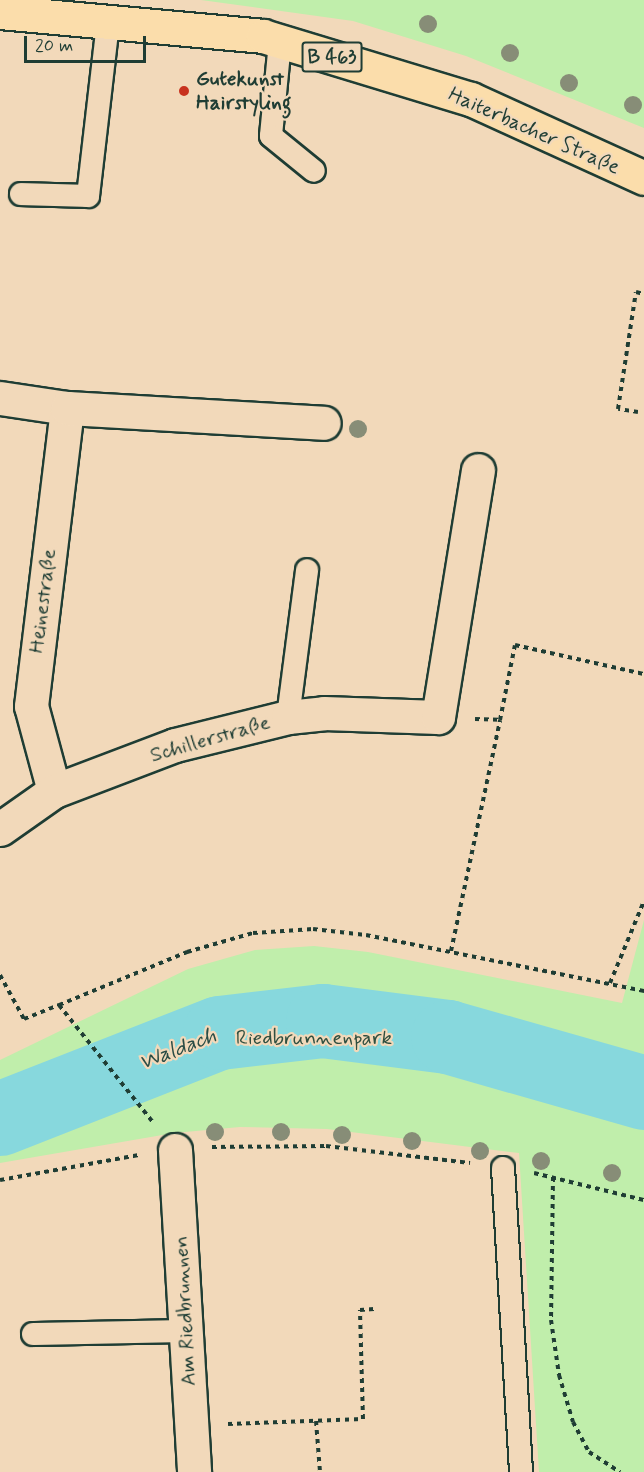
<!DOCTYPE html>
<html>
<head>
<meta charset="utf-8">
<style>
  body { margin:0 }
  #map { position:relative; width:644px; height:1472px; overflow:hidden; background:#f2d9ba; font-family:Mynerve,sans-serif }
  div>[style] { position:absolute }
  .green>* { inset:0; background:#c0eeab }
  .river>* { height:74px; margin:-37px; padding:0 37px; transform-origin:37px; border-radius:37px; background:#87d8dd }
  .path>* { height:4px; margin-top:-2px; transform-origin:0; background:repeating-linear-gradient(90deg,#1f3d34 0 4.5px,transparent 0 9px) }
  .roads { filter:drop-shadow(2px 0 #1f3d34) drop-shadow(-2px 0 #1f3d34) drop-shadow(0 2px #1f3d34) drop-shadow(0 -2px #1f3d34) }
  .lane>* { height:22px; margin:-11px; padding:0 11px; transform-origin:11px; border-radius:11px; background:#f2d9ba }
  .street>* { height:33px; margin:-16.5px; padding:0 16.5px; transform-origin:16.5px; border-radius:16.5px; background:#f2d9ba }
  .primary>* { height:33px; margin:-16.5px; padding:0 16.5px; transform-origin:16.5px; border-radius:16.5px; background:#fbddab }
  .trees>* { width:18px; height:18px; margin:-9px; border-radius:50%; background:#878d77 }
  .dots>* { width:16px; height:16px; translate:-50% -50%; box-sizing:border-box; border:3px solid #f2d9ba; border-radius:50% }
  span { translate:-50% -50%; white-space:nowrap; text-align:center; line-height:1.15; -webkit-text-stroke:4.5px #f2d9ba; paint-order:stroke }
  .shield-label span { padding:2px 4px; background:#f2d9ba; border:2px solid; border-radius:4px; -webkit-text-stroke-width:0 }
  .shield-label { font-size:20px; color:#1f3d34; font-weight:700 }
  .poi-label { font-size:21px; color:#1f3d34; font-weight:700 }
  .left { translate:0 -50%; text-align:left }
  .street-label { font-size:21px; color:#1f3d34 }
  .park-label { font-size:21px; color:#2f4f40 }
  .water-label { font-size:22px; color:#294c45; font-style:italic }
  .scale { position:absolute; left:24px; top:36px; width:122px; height:27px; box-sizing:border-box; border:3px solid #1f3d34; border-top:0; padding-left:8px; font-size:18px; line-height:21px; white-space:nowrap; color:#1f3d34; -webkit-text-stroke:4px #f2d9ba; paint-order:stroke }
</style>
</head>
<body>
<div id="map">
  <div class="green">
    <i style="clip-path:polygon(201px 0,644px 0,644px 128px,466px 56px,353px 21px)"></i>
    <i style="clip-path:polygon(644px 920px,644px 1472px,539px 1472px,519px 1153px,327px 1129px,240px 1127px,174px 1133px,0 1163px,0 1060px,188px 969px,255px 950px,314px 946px,368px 952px,622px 1003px)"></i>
  </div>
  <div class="river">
    <i style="left:0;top:1119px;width:236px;rotate:-21.4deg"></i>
    <i style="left:220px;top:1033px;width:104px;rotate:-6.6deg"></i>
    <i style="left:323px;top:1021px;width:126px;rotate:7.3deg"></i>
    <i style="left:448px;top:1037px;width:204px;rotate:15.9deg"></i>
  </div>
  <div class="path">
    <i style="left:638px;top:412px;width:20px;rotate:-171deg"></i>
    <i style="left:618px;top:409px;width:118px;rotate:-81.3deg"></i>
    <i style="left:636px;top:292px;width:8px;rotate:14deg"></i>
    <i style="left:475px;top:719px;width:25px;rotate:2deg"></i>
    <i style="left:500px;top:720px;width:76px;rotate:-78.7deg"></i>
    <i style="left:515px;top:645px;width:132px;rotate:12.7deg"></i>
    <i style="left:451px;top:951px;width:236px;rotate:-78deg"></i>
    <i style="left:0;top:975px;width:50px;rotate:61.4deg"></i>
    <i style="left:24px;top:1019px;width:38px;rotate:-22deg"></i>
    <i style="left:59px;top:1005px;width:149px;rotate:51.3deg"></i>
    <i style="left:610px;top:983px;width:89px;rotate:-67.5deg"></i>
    <i style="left:59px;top:1005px;width:139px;rotate:-22.5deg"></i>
    <i style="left:187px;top:952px;width:69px;rotate:-16.1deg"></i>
    <i style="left:253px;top:933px;width:60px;rotate:-3.8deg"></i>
    <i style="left:313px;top:929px;width:53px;rotate:6.5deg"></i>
    <i style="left:366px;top:935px;width:284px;rotate:11.4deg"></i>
    <i style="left:212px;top:1147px;width:114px;rotate:-0.5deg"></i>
    <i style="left:326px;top:1146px;width:145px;rotate:6.7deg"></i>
    <i style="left:534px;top:1173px;width:113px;rotate:13.8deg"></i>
    <i style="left:553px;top:1177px;width:143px;rotate:90.8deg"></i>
    <i style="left:551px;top:1320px;width:56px;rotate:81.7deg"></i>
    <i style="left:559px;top:1375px;width:49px;rotate:73.4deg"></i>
    <i style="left:573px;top:1422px;width:34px;rotate:62deg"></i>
    <i style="left:589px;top:1452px;width:37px;rotate:33deg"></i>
    <i style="left:0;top:1180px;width:141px;rotate:-10.2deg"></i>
    <i style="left:316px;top:1421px;width:51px;rotate:85.5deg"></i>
    <i style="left:228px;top:1424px;width:135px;rotate:-2.1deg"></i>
    <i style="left:363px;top:1419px;width:109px;rotate:-91.6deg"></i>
    <i style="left:360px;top:1310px;width:14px;rotate:-4deg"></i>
  </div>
  <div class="roads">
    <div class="lane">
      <i style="left:280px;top:42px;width:94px;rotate:95.5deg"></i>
      <i style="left:271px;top:136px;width:55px;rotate:39.1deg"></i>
      <i style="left:21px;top:194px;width:67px;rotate:1.7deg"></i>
      <i style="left:88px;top:196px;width:175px;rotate:-83.4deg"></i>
      <i style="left:288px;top:717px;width:148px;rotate:-82.6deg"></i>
      <i style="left:503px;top:1168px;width:305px;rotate:86.6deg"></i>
      <i style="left:33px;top:1334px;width:153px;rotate:-1.1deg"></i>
    </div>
    <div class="street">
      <i style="left:0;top:398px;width:68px;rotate:8.5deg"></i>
      <i style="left:54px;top:791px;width:88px;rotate:-105.1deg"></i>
      <i style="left:31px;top:706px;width:300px;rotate:-83.1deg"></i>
      <i style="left:67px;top:408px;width:257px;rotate:3.3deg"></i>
      <i style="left:0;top:829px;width:66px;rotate:-35.1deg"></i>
      <i style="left:54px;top:791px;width:129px;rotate:-20.8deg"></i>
      <i style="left:175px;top:745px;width:116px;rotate:-13.9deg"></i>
      <i style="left:288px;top:717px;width:36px;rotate:-6deg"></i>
      <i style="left:324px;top:713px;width:114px;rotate:2deg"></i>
      <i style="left:438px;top:717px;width:250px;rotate:-80.8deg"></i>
      <i style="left:175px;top:1150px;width:323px;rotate:86.6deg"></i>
    </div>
    <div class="primary">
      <i style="left:0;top:12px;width:264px;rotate:5.2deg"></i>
      <i style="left:263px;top:36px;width:217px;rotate:16.9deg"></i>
      <i style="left:471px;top:99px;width:190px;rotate:24.5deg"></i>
    </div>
  </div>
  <div class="trees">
    <i style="left:428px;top:24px"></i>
    <i style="left:510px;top:53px"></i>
    <i style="left:569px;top:83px"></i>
    <i style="left:633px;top:105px"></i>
    <i style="left:358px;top:429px"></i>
    <i style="left:215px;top:1132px"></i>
    <i style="left:281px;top:1132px"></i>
    <i style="left:342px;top:1135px"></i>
    <i style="left:412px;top:1141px"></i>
    <i style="left:480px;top:1151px"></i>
    <i style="left:541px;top:1161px"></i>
    <i style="left:612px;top:1173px"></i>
  </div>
  <div class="dots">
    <i style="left:184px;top:91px;background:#c8321e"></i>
  </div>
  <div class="shield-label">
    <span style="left:332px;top:57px">B 463</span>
  </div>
  <div class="poi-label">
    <span class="left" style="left:196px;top:91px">Gutekunst<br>Hairstyling</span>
  </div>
  <div class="street-label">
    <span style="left:534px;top:131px;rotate:24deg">Haiterbacher Straße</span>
    <span style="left:43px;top:601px;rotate:-83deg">Heinestraße</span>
    <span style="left:210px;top:739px;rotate:-16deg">Schillerstraße</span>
    <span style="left:185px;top:1311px;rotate:-93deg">Am Riedbrunnen</span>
  </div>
  <div class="park-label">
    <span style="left:314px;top:1038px">Riedbrunnenpark</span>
  </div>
  <div class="water-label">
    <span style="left:178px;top:1050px;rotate:-21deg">Waldach</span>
  </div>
  <div class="scale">20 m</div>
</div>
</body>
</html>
